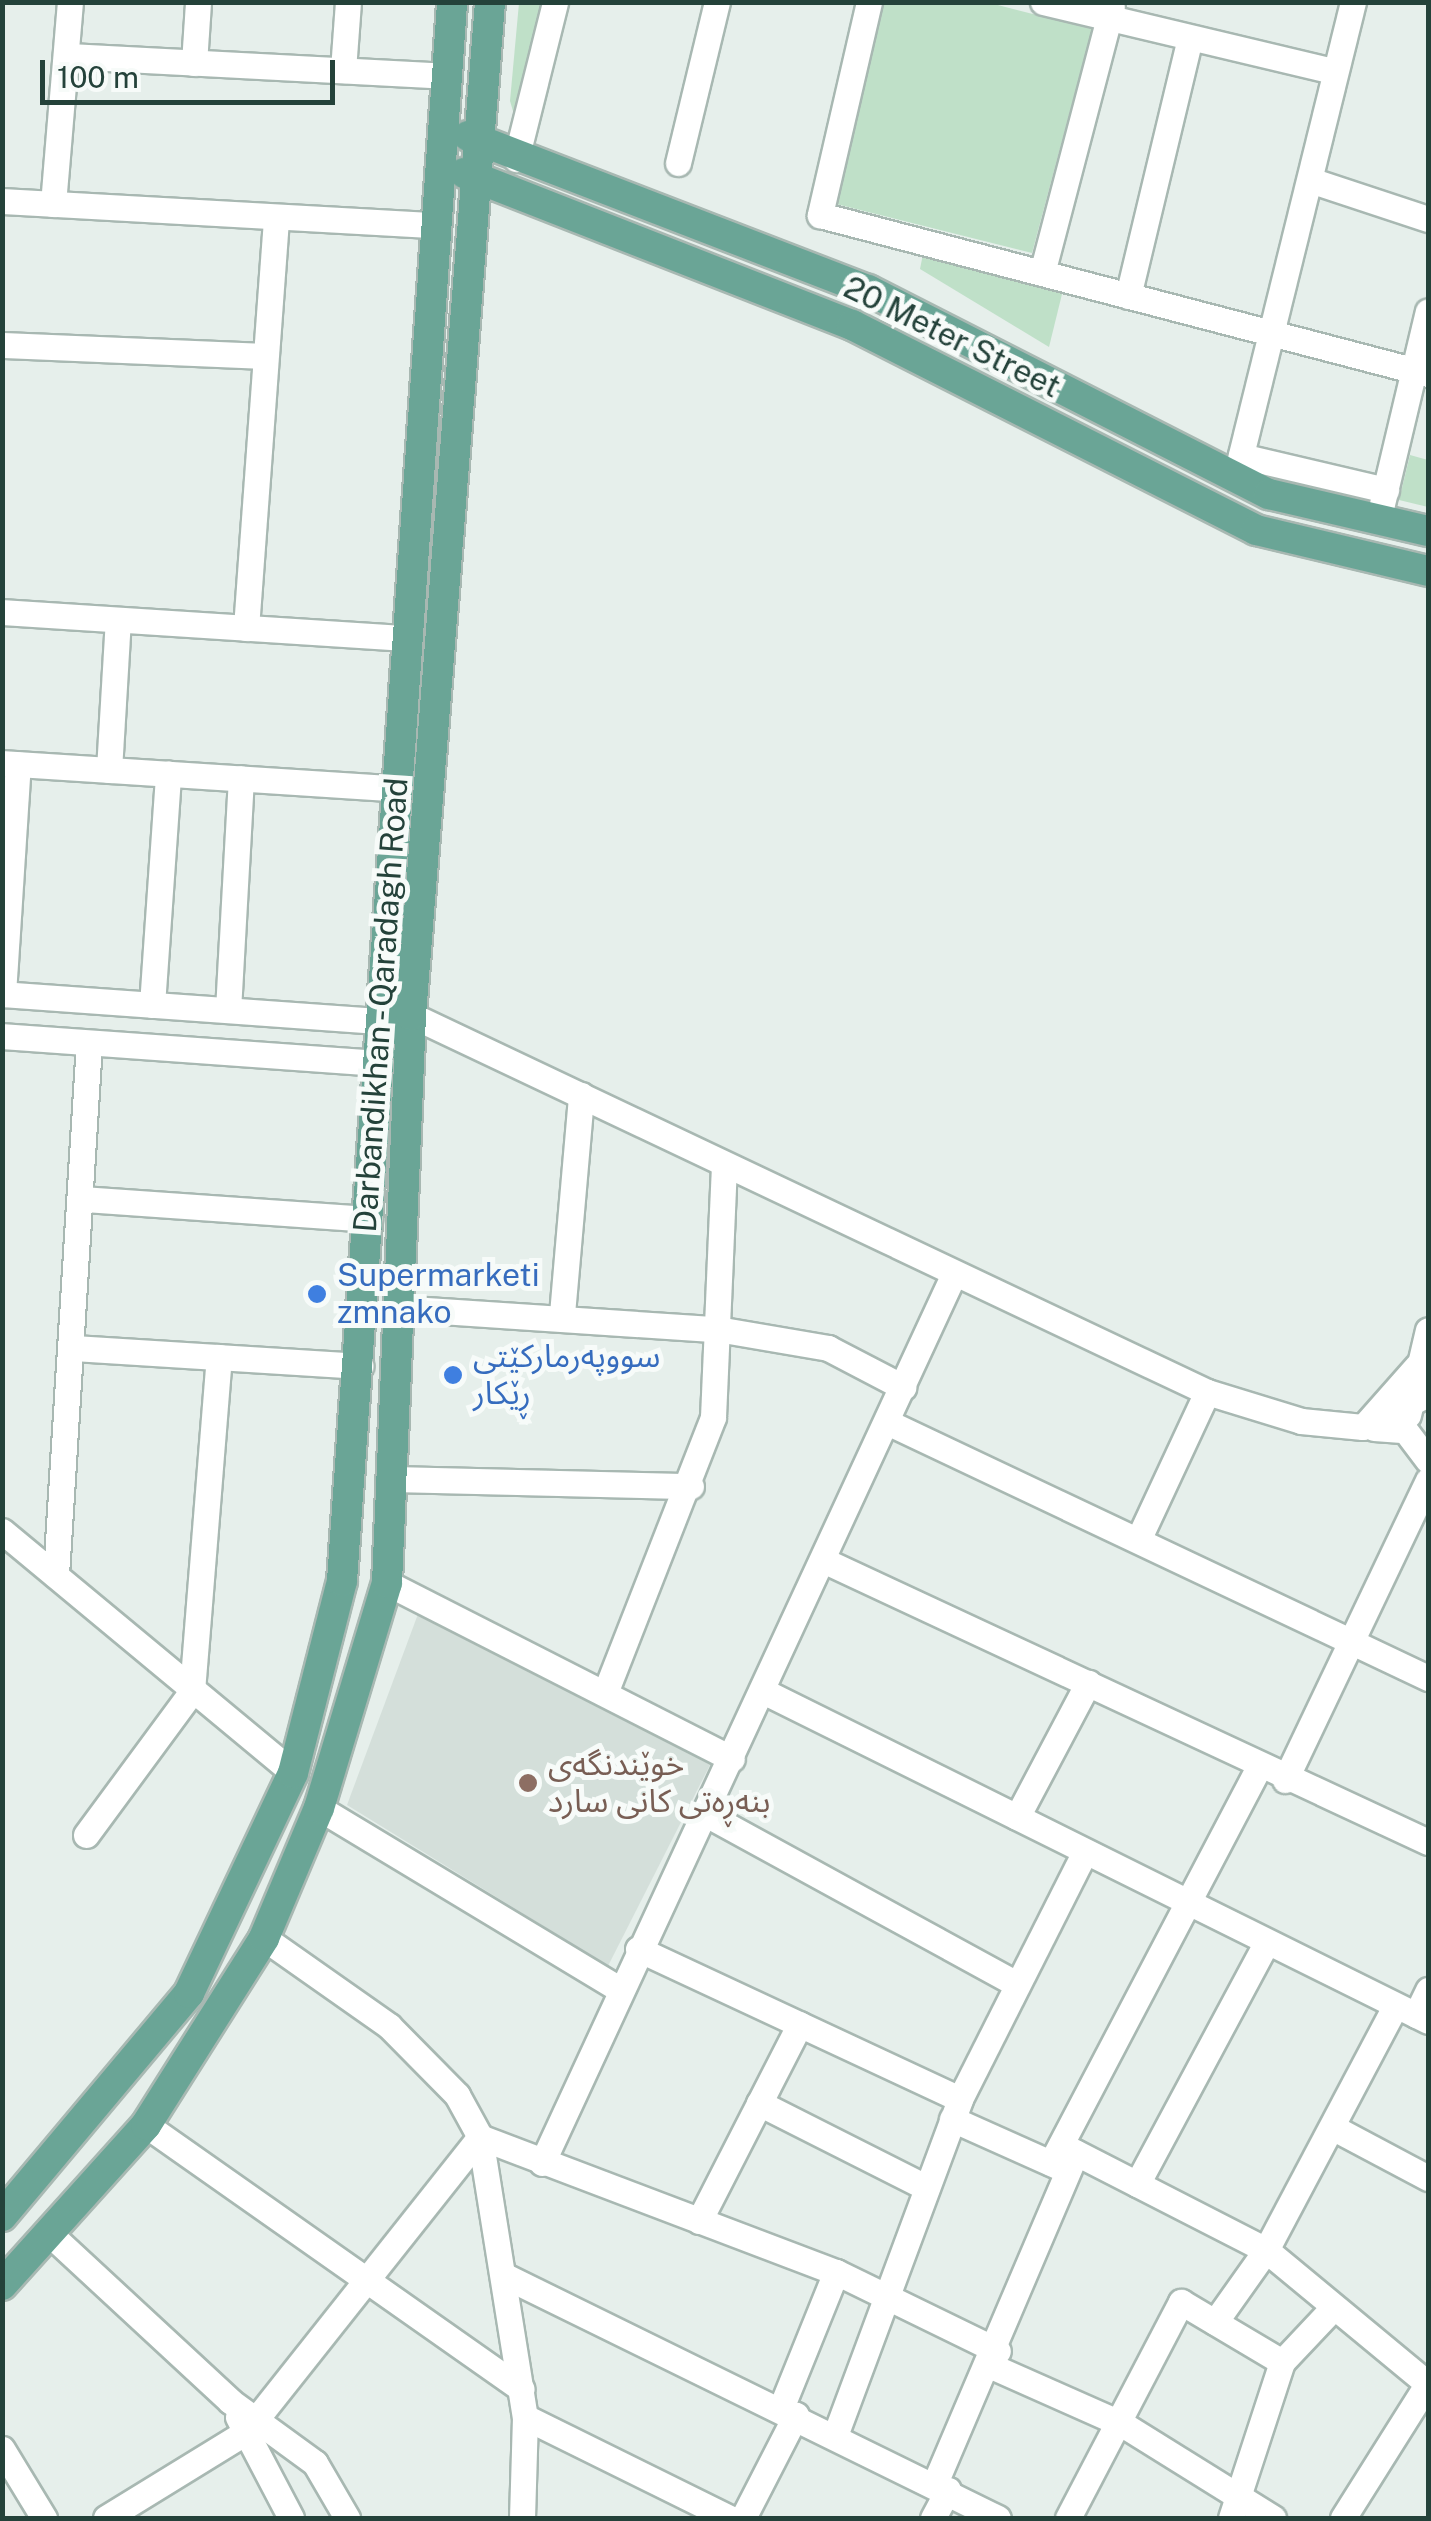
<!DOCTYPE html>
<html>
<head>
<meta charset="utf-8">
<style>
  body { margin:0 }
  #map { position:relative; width:1431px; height:2521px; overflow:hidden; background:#e6efeb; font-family:"Public Sans","Noto Sans Arabic",sans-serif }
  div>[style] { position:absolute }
  .built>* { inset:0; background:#d4dfda }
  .green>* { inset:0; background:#bfe0c8 }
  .roads { filter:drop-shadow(2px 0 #a8b8b2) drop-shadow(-2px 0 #a8b8b2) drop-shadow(0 2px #a8b8b2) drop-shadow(0 -2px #a8b8b2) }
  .minor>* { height:25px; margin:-12.5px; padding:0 12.5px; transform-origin:12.5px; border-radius:12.5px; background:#fff }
  .major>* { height:30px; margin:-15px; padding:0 15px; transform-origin:15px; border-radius:15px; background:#6aa596 }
  .dots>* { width:28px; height:28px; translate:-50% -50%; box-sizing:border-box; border:5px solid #f7fbf9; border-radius:50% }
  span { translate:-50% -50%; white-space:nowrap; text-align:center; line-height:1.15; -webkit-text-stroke:10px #f7fbf9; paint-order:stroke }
  .street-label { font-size:32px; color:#24423a }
  .shop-label { font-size:32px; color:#366cbe }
  .left { translate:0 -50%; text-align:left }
  .education-label { font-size:32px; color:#785e54 }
  .frame { position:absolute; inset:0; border:5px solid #24423a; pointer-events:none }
  .scale { position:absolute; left:40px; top:60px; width:295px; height:45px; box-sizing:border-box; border:5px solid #24423a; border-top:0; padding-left:12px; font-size:30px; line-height:35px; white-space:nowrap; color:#24423a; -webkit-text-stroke:8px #f7fbf9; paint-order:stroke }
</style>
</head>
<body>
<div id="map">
  <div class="built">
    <i style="clip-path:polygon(418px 1614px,712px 1761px,608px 1966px,347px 1805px)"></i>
  </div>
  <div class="green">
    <i style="clip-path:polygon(519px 3px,541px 3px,516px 121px,510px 101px)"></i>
    <i style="clip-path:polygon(880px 3px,990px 3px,1092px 29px,1032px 253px,832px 203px)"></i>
    <i style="clip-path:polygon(923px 254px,1063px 290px,1049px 347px,920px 269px)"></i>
    <i style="clip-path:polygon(1410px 455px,1428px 460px,1428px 507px,1399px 500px)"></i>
  </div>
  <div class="roads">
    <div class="minor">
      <i style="left:869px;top:2px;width:219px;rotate:103deg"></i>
      <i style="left:820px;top:215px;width:628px;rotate:14.66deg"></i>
      <i style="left:1043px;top:2px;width:298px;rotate:13.4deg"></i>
      <i style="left:1353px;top:2px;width:468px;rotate:103.9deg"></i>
      <i style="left:1241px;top:456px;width:149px;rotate:13.2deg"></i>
      <i style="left:67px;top:56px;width:380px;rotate:3deg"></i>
      <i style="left:194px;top:63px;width:61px;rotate:-86.2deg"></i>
      <i style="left:343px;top:70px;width:68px;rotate:-85.8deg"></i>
      <i style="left:516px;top:159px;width:162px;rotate:-76deg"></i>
      <i style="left:678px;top:163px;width:166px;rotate:-76.4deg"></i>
      <i style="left:1310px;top:180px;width:124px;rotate:18.3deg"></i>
      <i style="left:2px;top:201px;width:434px;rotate:3.2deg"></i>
      <i style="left:53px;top:204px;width:203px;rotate:-85.2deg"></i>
      <i style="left:1042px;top:273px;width:275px;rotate:-75.3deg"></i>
      <i style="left:1128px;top:296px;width:265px;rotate:-76.5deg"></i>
      <i style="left:2px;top:345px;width:263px;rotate:2.4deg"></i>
      <i style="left:1382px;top:504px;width:198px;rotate:-76.6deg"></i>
      <i style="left:2px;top:612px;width:408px;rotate:3.7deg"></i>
      <i style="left:246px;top:628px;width:409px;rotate:-85.8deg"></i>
      <i style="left:2px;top:763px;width:398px;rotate:3.7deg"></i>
      <i style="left:109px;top:770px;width:150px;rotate:-86.6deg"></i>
      <i style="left:2px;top:994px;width:382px;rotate:4.1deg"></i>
      <i style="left:3px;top:994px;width:230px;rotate:-86.3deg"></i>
      <i style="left:152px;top:1005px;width:232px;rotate:-86deg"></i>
      <i style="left:228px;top:1010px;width:232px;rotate:-86.8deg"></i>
      <i style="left:411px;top:1015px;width:881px;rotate:25.34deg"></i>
      <i style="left:1207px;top:1392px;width:98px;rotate:17.1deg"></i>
      <i style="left:1301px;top:1421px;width:62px;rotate:5.5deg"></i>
      <i style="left:1363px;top:1427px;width:73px;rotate:-26.9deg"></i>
      <i style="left:2px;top:1036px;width:379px;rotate:4.1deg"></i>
      <i style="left:83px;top:1199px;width:287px;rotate:4deg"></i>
      <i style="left:396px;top:1308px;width:328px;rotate:3.8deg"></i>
      <i style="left:723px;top:1330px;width:107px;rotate:9.7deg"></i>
      <i style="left:828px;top:1348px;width:85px;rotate:27.5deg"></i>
      <i style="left:562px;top:1314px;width:220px;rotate:-85deg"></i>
      <i style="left:74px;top:1348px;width:287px;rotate:3.6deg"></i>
      <i style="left:1408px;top:1415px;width:87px;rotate:-76.8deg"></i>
      <i style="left:887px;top:1422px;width:599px;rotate:25.32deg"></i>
      <i style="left:1364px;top:1426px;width:80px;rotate:-48.5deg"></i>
      <i style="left:1374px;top:1428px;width:31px;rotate:4deg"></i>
      <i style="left:1405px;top:1430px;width:38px;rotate:53deg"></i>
      <i style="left:395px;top:1479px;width:296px;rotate:1.4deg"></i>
      <i style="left:2px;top:1531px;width:378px;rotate:39.7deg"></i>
      <i style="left:1139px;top:1538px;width:161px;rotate:-65deg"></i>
      <i style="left:825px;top:1561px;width:665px;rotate:24.99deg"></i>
      <i style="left:56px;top:1575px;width:533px;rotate:-86.45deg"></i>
      <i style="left:387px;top:1583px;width:387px;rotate:27deg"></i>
      <i style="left:765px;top:1692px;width:740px;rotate:26.39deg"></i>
      <i style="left:605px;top:1693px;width:296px;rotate:-68.6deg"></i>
      <i style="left:713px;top:1417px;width:250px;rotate:-87.5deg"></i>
      <i style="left:1285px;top:1780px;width:332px;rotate:-64.5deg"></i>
      <i style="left:319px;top:1808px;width:350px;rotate:31.1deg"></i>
      <i style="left:706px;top:1814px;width:352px;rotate:28.7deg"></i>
      <i style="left:1017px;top:1817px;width:152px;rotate:-62.1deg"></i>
      <i style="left:86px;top:1835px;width:179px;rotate:-53.6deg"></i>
      <i style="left:192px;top:1691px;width:335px;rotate:-85.4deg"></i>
      <i style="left:264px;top:1938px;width:153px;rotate:35.1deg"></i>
      <i style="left:389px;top:2026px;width:97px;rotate:45.4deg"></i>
      <i style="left:457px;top:2095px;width:48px;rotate:61.3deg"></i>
      <i style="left:480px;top:2137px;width:284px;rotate:80.9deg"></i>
      <i style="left:525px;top:2417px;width:101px;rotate:91.7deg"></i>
      <i style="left:638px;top:1949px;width:355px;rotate:25deg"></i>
      <i style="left:1416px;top:2015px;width:28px;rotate:-64deg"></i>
      <i style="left:759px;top:2103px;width:188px;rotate:26.8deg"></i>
      <i style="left:952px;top:2119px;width:125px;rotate:24.1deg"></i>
      <i style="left:146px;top:2125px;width:459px;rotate:35.1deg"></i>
      <i style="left:1332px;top:2127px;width:109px;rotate:28deg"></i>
      <i style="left:1061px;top:2145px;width:230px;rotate:27.1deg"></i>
      <i style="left:1266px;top:2250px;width:210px;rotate:39.6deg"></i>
      <i style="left:542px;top:2163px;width:975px;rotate:-65.14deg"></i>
      <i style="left:1051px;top:2163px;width:446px;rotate:-62.3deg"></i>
      <i style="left:1137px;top:2184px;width:269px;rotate:-61.8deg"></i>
      <i style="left:699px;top:2221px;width:221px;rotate:-62.9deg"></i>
      <i style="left:51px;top:2235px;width:244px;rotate:42.8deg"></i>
      <i style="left:230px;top:2401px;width:105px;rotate:36.1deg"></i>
      <i style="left:315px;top:2463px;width:64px;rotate:59.8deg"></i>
      <i style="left:836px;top:2272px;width:180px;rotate:26deg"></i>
      <i style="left:505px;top:2276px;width:549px;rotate:26.15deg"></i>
      <i style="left:1215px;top:2322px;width:88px;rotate:-54.7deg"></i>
      <i style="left:1266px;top:2250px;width:276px;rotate:-62.1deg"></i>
      <i style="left:991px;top:2366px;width:143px;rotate:23.9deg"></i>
      <i style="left:1122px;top:2424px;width:178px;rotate:31.9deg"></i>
      <i style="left:238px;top:2417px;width:114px;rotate:62.3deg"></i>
      <i style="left:525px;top:2417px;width:228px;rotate:26.3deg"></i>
      <i style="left:836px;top:2433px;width:356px;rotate:-69.6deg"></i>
      <i style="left:960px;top:2099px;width:275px;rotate:-63.2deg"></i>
      <i style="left:2px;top:2449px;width:81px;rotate:58.7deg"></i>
      <i style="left:935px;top:2483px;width:359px;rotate:-66.9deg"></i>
      <i style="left:106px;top:2518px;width:164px;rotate:-31.6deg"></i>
      <i style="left:246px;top:2432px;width:377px;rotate:-51.6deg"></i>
      <i style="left:480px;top:2137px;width:381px;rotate:20.8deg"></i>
      <i style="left:836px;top:2272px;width:147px;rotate:112deg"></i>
      <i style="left:743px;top:2518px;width:116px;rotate:-62.8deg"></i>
      <i style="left:933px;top:2518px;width:32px;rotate:-62deg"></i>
      <i style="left:1068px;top:2518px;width:244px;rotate:-62.4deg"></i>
      <i style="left:1181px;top:2302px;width:117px;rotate:30.7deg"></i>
      <i style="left:1231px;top:2518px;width:164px;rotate:-71.9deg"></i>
      <i style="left:1282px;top:2362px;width:73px;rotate:-46.7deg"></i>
      <i style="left:1343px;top:2518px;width:160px;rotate:-57.8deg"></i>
    </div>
    <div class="major">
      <i style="left:468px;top:136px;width:429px;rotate:21.1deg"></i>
      <i style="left:868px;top:290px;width:450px;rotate:27deg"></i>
      <i style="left:1269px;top:494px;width:163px;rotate:13.1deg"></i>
      <i style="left:464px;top:173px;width:417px;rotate:21.4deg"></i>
      <i style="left:852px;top:325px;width:453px;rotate:26.9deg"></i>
      <i style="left:1256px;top:530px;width:177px;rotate:13.4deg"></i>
      <i style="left:2px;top:2216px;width:291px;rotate:-50deg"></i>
      <i style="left:189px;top:1993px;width:243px;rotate:-64.7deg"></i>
      <i style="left:293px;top:1773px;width:198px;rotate:-75.7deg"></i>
      <i style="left:342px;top:1581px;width:1583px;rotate:-86.01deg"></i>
      <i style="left:2px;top:2285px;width:215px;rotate:-48deg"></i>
      <i style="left:146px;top:2125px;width:221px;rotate:-57.7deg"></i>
      <i style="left:264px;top:1938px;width:141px;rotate:-67.1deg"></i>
      <i style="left:319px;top:1808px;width:235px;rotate:-73.2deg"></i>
      <i style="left:387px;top:1583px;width:569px;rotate:-87.58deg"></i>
      <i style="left:411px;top:1015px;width:1016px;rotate:-85.54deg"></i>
    </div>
  </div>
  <div class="dots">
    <i style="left:317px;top:1294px;background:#3f7fe0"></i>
    <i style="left:453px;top:1375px;background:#3f7fe0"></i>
    <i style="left:528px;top:1783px;background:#8d6e63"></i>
  </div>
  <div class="street-label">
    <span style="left:952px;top:337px;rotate:26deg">20 Meter Street</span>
    <span style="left:381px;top:1005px;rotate:-86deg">Darbandikhan - Qaradagh Road</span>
  </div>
  <div class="shop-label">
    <span class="left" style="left:337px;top:1294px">Supermarketi<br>zmnako</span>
    <span class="left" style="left:473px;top:1375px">سووپەرمارکێتی<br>ڕێکار</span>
  </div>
  <div class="education-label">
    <span class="left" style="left:548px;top:1783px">خوێندنگەی<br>بنەڕەتی کانی سارد</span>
  </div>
  <div class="frame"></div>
  <div class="scale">100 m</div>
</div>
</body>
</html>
